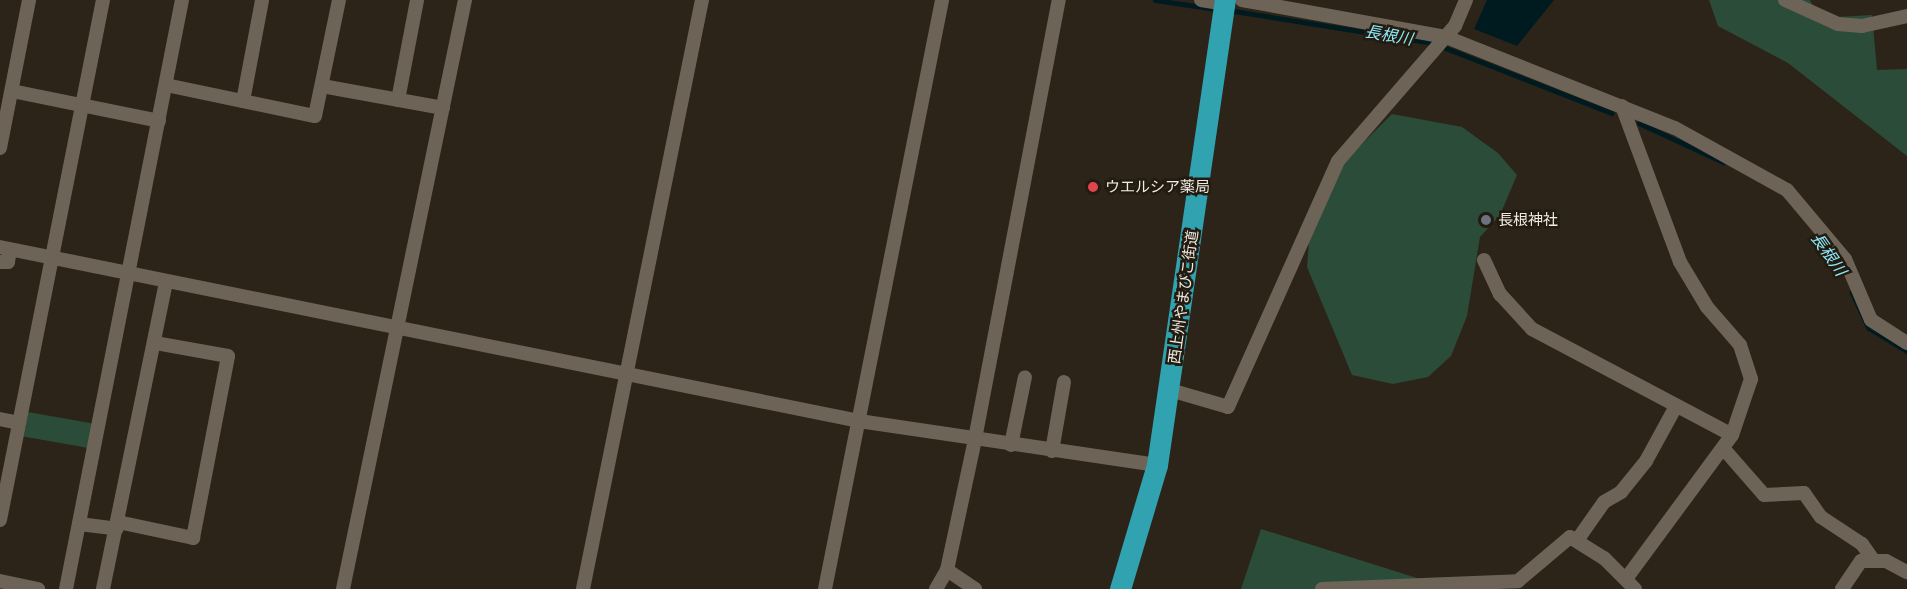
<!DOCTYPE html>
<html>
<head>
<meta charset="utf-8">
<style>
  body { margin:0 }
  #map { position:relative; width:1907px; height:589px; overflow:hidden; background:#2c2419; font-family:Lato,"Noto Sans JP",sans-serif }
  div>[style] { position:absolute }
  .green>* { inset:0; background:#2b4c39; transform-origin:0 0 }
  .water>* { inset:0; background:#001b20 }
  .stream>* { height:4.5px; margin:-2.25px; padding:0 2.25px; transform-origin:2.25px; border-radius:2.25px; background:#001b20 }
  .minor>* { height:14px; margin:-7px; padding:0 7px; transform-origin:7px; border-radius:7px; background:#6d6457 }
  .highway>* { height:21px; margin:-10.5px; padding:0 10.5px; transform-origin:10.5px; border-radius:10.5px; background:#31a2b0 }
  .dots>* { width:16px; height:16px; translate:-50% -50%; box-sizing:border-box; border:3px solid #231b10; border-radius:50% }
  span { translate:-50% -50%; white-space:nowrap; text-align:center; line-height:1.15; -webkit-text-stroke:5px #231b10; paint-order:stroke }
  .poi-label { font-size:15px; color:#f0ebe3 }
  .left { translate:0 -50%; text-align:left }
  .street-label { font-size:15px; color:#f0ebe3 }
  .water-label { font-size:16px; color:#8eebfd; font-style:italic }
</style>
</head>
<body>
<div id="map">
  <div class="green">
    <i style="clip-path:polygon(1709px 0,1810px 0,1814px 8px,1836px 17px,1872px 15px,1877px 70px,1907px 69px,1907px 156px,1788px 63px,1718px 26px)"></i>
    <i style="clip-path:polygon(1392px 114px,1462px 127px,1498px 153px,1517px 175px,1500px 215px,1480px 237px,1467px 316px,1451px 356px,1428px 377px,1393px 384px,1352px 375px,1307px 267px,1310px 228px,1334px 172px)"></i>
    <i style="left:28px;top:412px;width:67px;height:25px;rotate:10deg"></i>
    <i style="clip-path:polygon(1261px 529px,1452px 589px,1241px 589px)"></i>
  </div>
  <div class="water">
    <i style="clip-path:polygon(1487px 0,1554px 0,1517px 46px,1474px 29px)"></i>
  </div>
  <div class="stream">
    <i style="left:1155px;top:0;width:63px;rotate:8.3deg"></i>
    <i style="left:1228px;top:10px;width:208px;rotate:9.1deg"></i>
    <i style="left:1433px;top:43px;width:192px;rotate:21.4deg"></i>
    <i style="left:1639px;top:123px;width:93px;rotate:24.9deg"></i>
    <i style="left:1852px;top:292px;width:40px;rotate:65deg"></i>
    <i style="left:1869px;top:328px;width:44px;rotate:31.2deg"></i>
  </div>
  <div class="minor">
    <i style="left:1201px;top:0;width:24px;rotate:9deg"></i>
    <i style="left:1242px;top:0;width:207px;rotate:10.3deg"></i>
    <i style="left:1446px;top:37px;width:246px;rotate:21.7deg"></i>
    <i style="left:1675px;top:128px;width:128px;rotate:29deg"></i>
    <i style="left:1787px;top:190px;width:90px;rotate:50deg"></i>
    <i style="left:1845px;top:259px;width:66px;rotate:66.9deg"></i>
    <i style="left:1871px;top:320px;width:43px;rotate:32.6deg"></i>
    <i style="left:1785px;top:0;width:58px;rotate:24.4deg"></i>
    <i style="left:1838px;top:24px;width:24px;rotate:5deg"></i>
    <i style="left:1862px;top:26px;width:46px;rotate:-12.5deg"></i>
    <i style="left:166px;top:85px;width:152px;rotate:11.8deg"></i>
    <i style="left:315px;top:116px;width:118px;rotate:-78.3deg"></i>
    <i style="left:322px;top:86px;width:123px;rotate:10.3deg"></i>
    <i style="left:12px;top:91px;width:150px;rotate:11.5deg"></i>
    <i style="left:398px;top:100px;width:102px;rotate:-79.2deg"></i>
    <i style="left:243px;top:101px;width:103px;rotate:-79.3deg"></i>
    <i style="left:1622px;top:106px;width:166px;rotate:69.6deg"></i>
    <i style="left:1680px;top:262px;width:52px;rotate:59deg"></i>
    <i style="left:1707px;top:307px;width:50px;rotate:49deg"></i>
    <i style="left:1740px;top:345px;width:36px;rotate:72deg"></i>
    <i style="left:1751px;top:379px;width:59px;rotate:108.7deg"></i>
    <i style="left:1732px;top:435px;width:179px;rotate:126.4deg"></i>
    <i style="left:0;top:148px;width:151px;rotate:-78.9deg"></i>
    <i style="left:0;top:247px;width:876px;rotate:11.45deg"></i>
    <i style="left:859px;top:421px;width:301px;rotate:8.4deg"></i>
    <i style="left:1484px;top:260px;width:38px;rotate:65deg"></i>
    <i style="left:1500px;top:294px;width:47px;rotate:47.6deg"></i>
    <i style="left:1532px;top:329px;width:226px;rotate:27.9deg"></i>
    <i style="left:0;top:262px;width:8px"></i>
    <i style="left:8px;top:262px;width:12px;rotate:-81deg"></i>
    <i style="left:1170px;top:390px;width:60px;rotate:16.3deg"></i>
    <i style="left:1228px;top:407px;width:269px;rotate:-65.9deg"></i>
    <i style="left:1338px;top:161px;width:179px;rotate:-49.1deg"></i>
    <i style="left:1455px;top:26px;width:28px;rotate:-67deg"></i>
    <i style="left:0;top:419px;width:19px;rotate:12deg"></i>
    <i style="left:1011px;top:445px;width:69px;rotate:-78.4deg"></i>
    <i style="left:1723px;top:448px;width:62px;rotate:48.9deg"></i>
    <i style="left:1764px;top:495px;width:40px;rotate:-2.9deg"></i>
    <i style="left:1804px;top:493px;width:29px;rotate:55deg"></i>
    <i style="left:1821px;top:517px;width:49px;rotate:33.4deg"></i>
    <i style="left:1862px;top:544px;width:19px;rotate:55deg"></i>
    <i style="left:1052px;top:451px;width:70px;rotate:-80.1deg"></i>
    <i style="left:0;top:520px;width:530px;rotate:-78.8deg"></i>
    <i style="left:118px;top:522px;width:77px;rotate:12deg"></i>
    <i style="left:193px;top:538px;width:185px;rotate:-79.1deg"></i>
    <i style="left:228px;top:356px;width:73px;rotate:-169.8deg"></i>
    <i style="left:79px;top:524px;width:38px;rotate:7deg"></i>
    <i style="left:1578px;top:539px;width:45px;rotate:-54.9deg"></i>
    <i style="left:1604px;top:502px;width:20px;rotate:-30deg"></i>
    <i style="left:1621px;top:492px;width:40px;rotate:-51deg"></i>
    <i style="left:1646px;top:461px;width:60px;rotate:-61.3deg"></i>
    <i style="left:947px;top:570px;width:34px;rotate:34deg"></i>
    <i style="left:0;top:581px;width:39px;rotate:12deg"></i>
    <i style="left:66px;top:589px;width:600px;rotate:-78.86deg"></i>
    <i style="left:103px;top:589px;width:312px;rotate:-78.4deg"></i>
    <i style="left:343px;top:589px;width:602px;rotate:-78.3deg"></i>
    <i style="left:583px;top:589px;width:601px;rotate:-78.58deg"></i>
    <i style="left:825px;top:589px;width:601px;rotate:-78.76deg"></i>
    <i style="left:936px;top:589px;width:22px;rotate:-60deg"></i>
    <i style="left:947px;top:570px;width:134px;rotate:-77.9deg"></i>
    <i style="left:975px;top:439px;width:447px;rotate:-79.2deg"></i>
    <i style="left:1322px;top:589px;width:196px;rotate:-2.3deg"></i>
    <i style="left:1518px;top:581px;width:68px;rotate:-40.2deg"></i>
    <i style="left:1570px;top:537px;width:40px;rotate:32deg"></i>
    <i style="left:1604px;top:558px;width:44px;rotate:45deg"></i>
    <i style="left:1842px;top:589px;width:34px;rotate:-56deg"></i>
    <i style="left:1861px;top:561px;width:25px"></i>
    <i style="left:1886px;top:561px;width:24px;rotate:28deg"></i>
  </div>
  <div class="highway">
    <i style="left:1120px;top:589px;width:129px;rotate:-73.4deg"></i>
    <i style="left:1157px;top:465px;width:470px;rotate:-81.7deg"></i>
  </div>
  <div class="dots">
    <i style="left:1093px;top:187px;background:#e0444e"></i>
    <i style="left:1486px;top:220px;background:#6b7280"></i>
  </div>
  <div class="poi-label">
    <span class="left" style="left:1105px;top:187px">ウエルシア薬局</span>
    <span class="left" style="left:1498px;top:220px">長根神社</span>
  </div>
  <div class="street-label">
    <span style="left:1183px;top:297px;rotate:-82deg">西上州やまびこ街道</span>
  </div>
  <div class="water-label">
    <span style="left:1389px;top:35px;rotate:10deg">長根川</span>
    <span style="left:1829px;top:254px;rotate:55deg">長根川</span>
  </div>
</div>
</body>
</html>
